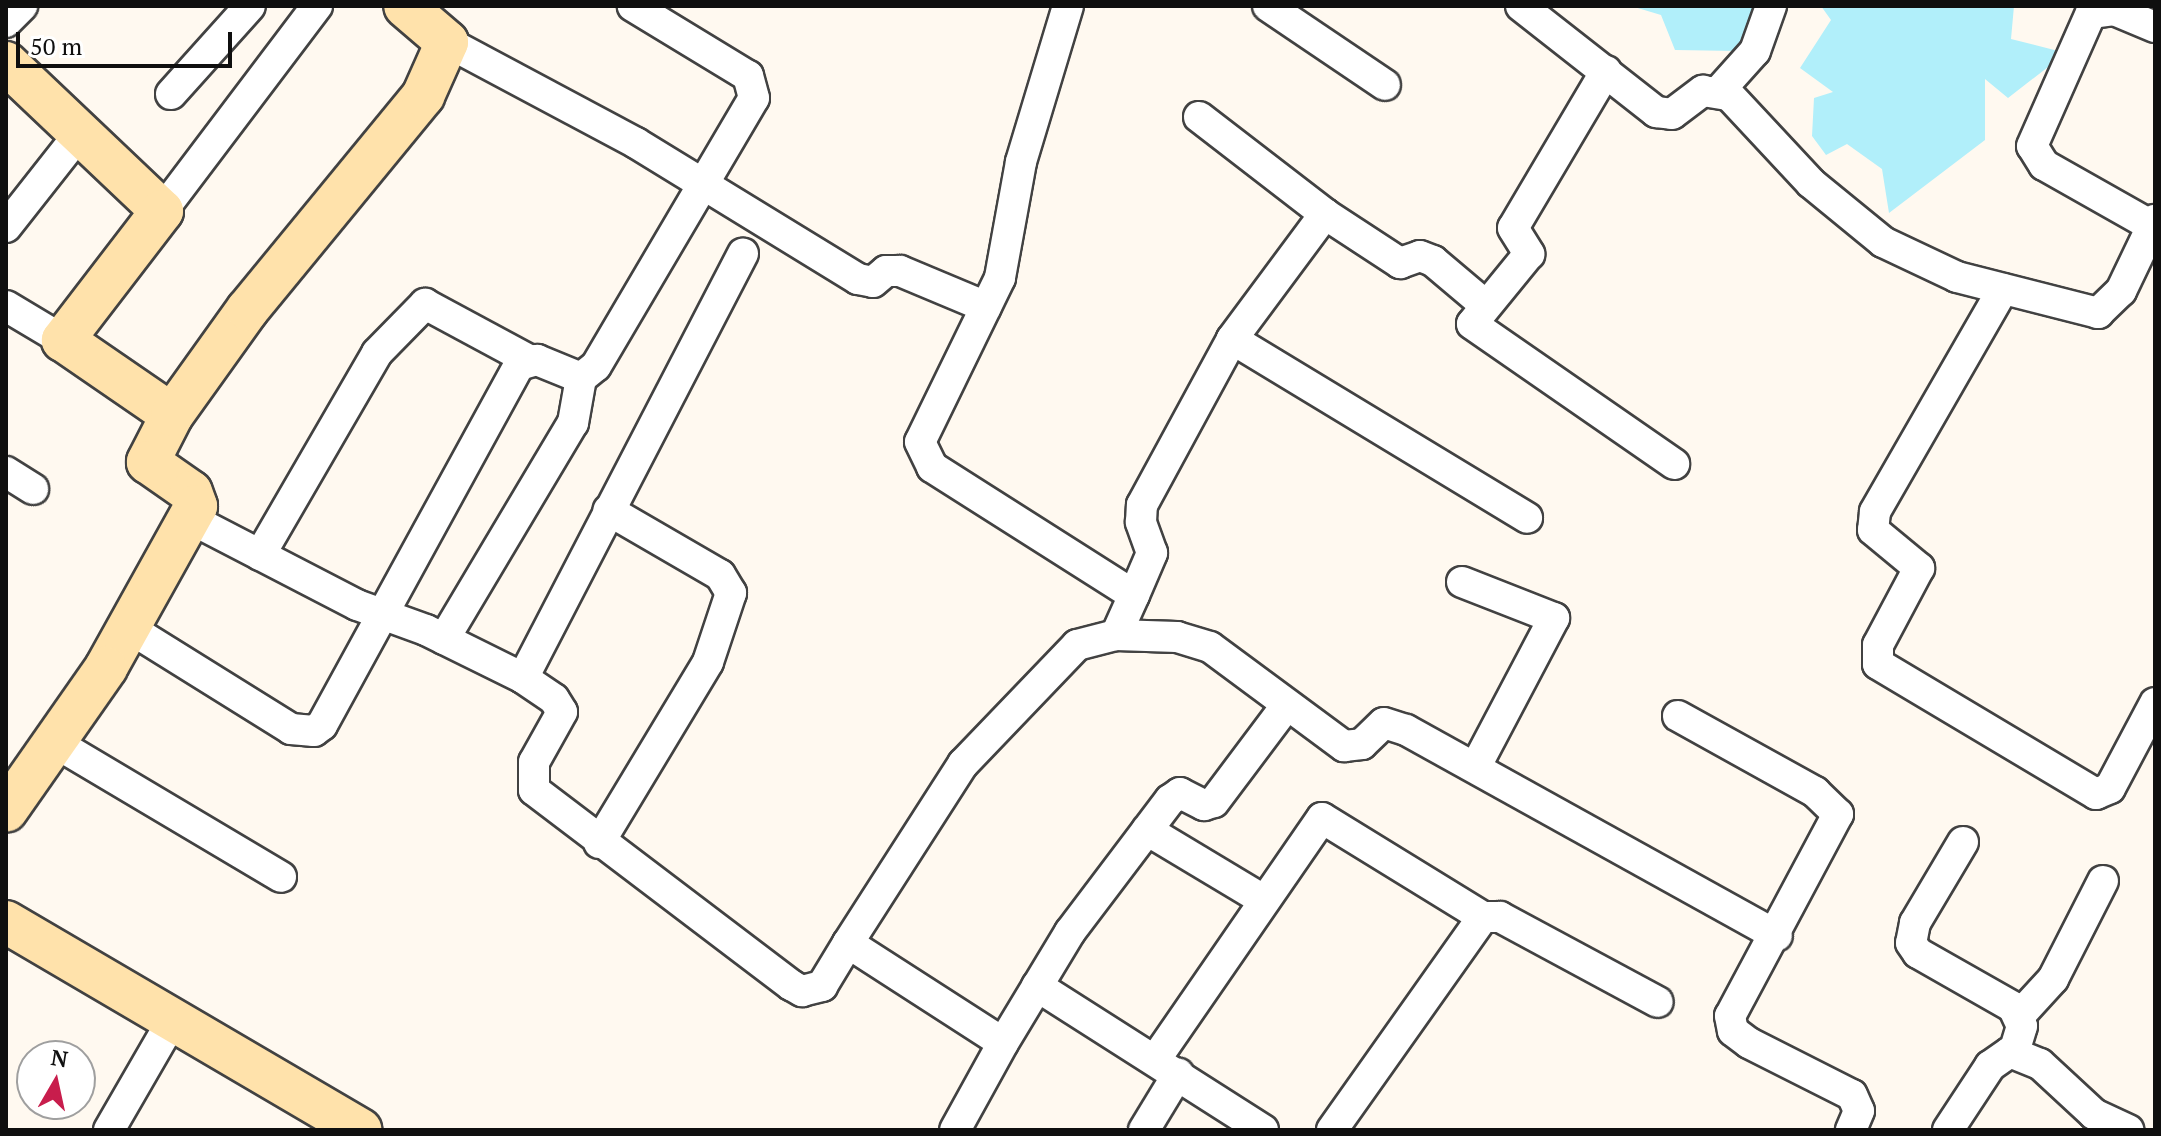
<!DOCTYPE html>
<html>
<head>
<meta charset="utf-8">
<style>
  body { margin:0 }
  #map { position:relative; width:2161px; height:1136px; overflow:hidden; background:#fff9f0; font-family:"PT Serif",serif }
  div>[style] { position:absolute }
  .water>* { inset:0; background:#b1effa }
  .roads { filter:drop-shadow(2px 0 #424242) drop-shadow(-2px 0 #424242) drop-shadow(0 2px #424242) drop-shadow(0 -2px #424242) }
  .street>* { height:30px; margin:-15px; padding:0 15px; transform-origin:15px; border-radius:15px; background:#fff }
  .secondary>* { height:42px; margin:-21px; padding:0 21px; transform-origin:21px; border-radius:21px; background:#ffe2ab }
  span { translate:-50% -50%; white-space:nowrap; text-align:center; line-height:1.15; -webkit-text-stroke:8px #fff; paint-order:stroke }
  .frame { position:absolute; inset:0; border:8px solid #0f0f0f; pointer-events:none }
  .north { position:absolute; left:16px; top:1040px; width:80px; height:80px; box-sizing:border-box; background:#fff; border:2px solid #9f9f9f; border-radius:50%; rotate:9deg; font-size:22px; font-weight:700; line-height:32px; text-align:center; color:#0f0f0f }
  .north::after { content:''; display:block; margin:auto; width:28px; height:36px; background:#c81d4c; clip-path:polygon(50% 0,100% 100%,50% 72%,0 100%) }
  .scale { position:absolute; left:16px; top:32px; width:216px; height:36px; box-sizing:border-box; border:4px solid #0f0f0f; border-top:0; padding-left:10px; font-size:24px; line-height:28px; white-space:nowrap; color:#0f0f0f; -webkit-text-stroke:6px #fff; paint-order:stroke }
</style>
</head>
<body>
<div id="map">
  <div class="water">
    <i style="clip-path:polygon(1631px 6px,1754px 6px,1760px 14px,1737px 51px,1675px 50px,1661px 15px)"></i>
    <i style="clip-path:polygon(1821px 6px,2014px 6px,2011px 39px,2066px 53px,2008px 98px,1985px 79px,1985px 140px,1889px 213px,1882px 169px,1847px 144px,1826px 155px,1812px 136px,1814px 98px,1833px 92px,1800px 68px,1831px 20px)"></i>
  </div>
  <div class="roads">
    <div class="street">
      <i style="left:1068px;top:6px;width:163px;rotate:106.8deg"></i>
      <i style="left:1021px;top:162px;width:118px;rotate:100.3deg"></i>
      <i style="left:1000px;top:278px;width:182px;rotate:116deg"></i>
      <i style="left:920px;top:442px;width:28px;rotate:64deg"></i>
      <i style="left:932px;top:467px;width:239px;rotate:32.4deg"></i>
      <i style="left:1134px;top:595px;width:44px;rotate:114.2deg"></i>
      <i style="left:1268px;top:6px;width:141px;rotate:34deg"></i>
      <i style="left:1521px;top:6px;width:172px;rotate:38.1deg"></i>
      <i style="left:1656px;top:112px;width:16px;rotate:7deg"></i>
      <i style="left:1672px;top:114px;width:39px;rotate:-37deg"></i>
      <i style="left:1703px;top:91px;width:26px;rotate:9deg"></i>
      <i style="left:1729px;top:95px;width:120px;rotate:47deg"></i>
      <i style="left:1811px;top:183px;width:93px;rotate:39.3deg"></i>
      <i style="left:1883px;top:242px;width:82px;rotate:25.3deg"></i>
      <i style="left:1957px;top:277px;width:146px;rotate:14.3deg"></i>
      <i style="left:2098px;top:313px;width:32px;rotate:-44deg"></i>
      <i style="left:2121px;top:291px;width:79px;rotate:-64.4deg"></i>
      <i style="left:6px;top:22px;width:23px;rotate:-45deg"></i>
      <i style="left:447px;top:42px;width:214px;rotate:28.1deg"></i>
      <i style="left:636px;top:143px;width:260px;rotate:31.5deg"></i>
      <i style="left:858px;top:279px;width:15px;rotate:11deg"></i>
      <i style="left:873px;top:282px;width:17px;rotate:-40deg"></i>
      <i style="left:886px;top:271px;width:14px"></i>
      <i style="left:900px;top:271px;width:93px;rotate:22.7deg"></i>
      <i style="left:1606px;top:71px;width:182px;rotate:120.6deg"></i>
      <i style="left:1513px;top:228px;width:31px;rotate:58deg"></i>
      <i style="left:1529px;top:254px;width:90px;rotate:129.2deg"></i>
      <i style="left:1472px;top:324px;width:246px;rotate:34.7deg"></i>
      <i style="left:1720px;top:90px;width:52px;rotate:-48.1deg"></i>
      <i style="left:1755px;top:51px;width:48px;rotate:-70.4deg"></i>
      <i style="left:171px;top:94px;width:118px;rotate:-48.1deg"></i>
      <i style="left:162px;top:211px;width:257px;rotate:-52.9deg"></i>
      <i style="left:1325px;top:214px;width:90px;rotate:33.2deg"></i>
      <i style="left:1400px;top:263px;width:21px;rotate:-19deg"></i>
      <i style="left:1420px;top:256px;width:14px;rotate:21deg"></i>
      <i style="left:1433px;top:261px;width:67px;rotate:40.1deg"></i>
      <i style="left:2152px;top:226px;width:124px;rotate:-150.5deg"></i>
      <i style="left:2044px;top:165px;width:22px;rotate:-122deg"></i>
      <i style="left:2032px;top:146px;width:145px;rotate:-66.1deg"></i>
      <i style="left:2091px;top:13px;width:23px;rotate:-7deg"></i>
      <i style="left:2114px;top:10px;width:44px;rotate:22.5deg"></i>
      <i style="left:6px;top:227px;width:120px;rotate:-51.8deg"></i>
      <i style="left:2003px;top:289px;width:257px;rotate:119.9deg"></i>
      <i style="left:1875px;top:512px;width:18px;rotate:96deg"></i>
      <i style="left:1873px;top:530px;width:60px;rotate:39.6deg"></i>
      <i style="left:1919px;top:568px;width:87px;rotate:118deg"></i>
      <i style="left:1878px;top:645px;width:19px;rotate:90deg"></i>
      <i style="left:1878px;top:664px;width:254px;rotate:30.8deg"></i>
      <i style="left:2096px;top:794px;width:15px;rotate:-23deg"></i>
      <i style="left:2110px;top:788px;width:96px;rotate:-62.1deg"></i>
      <i style="left:6px;top:306px;width:66px;rotate:30.8deg"></i>
      <i style="left:1232px;top:339px;width:345px;rotate:31.2deg"></i>
      <i style="left:6px;top:472px;width:32px;rotate:32deg"></i>
      <i style="left:191px;top:519px;width:187px;rotate:27.4deg"></i>
      <i style="left:357px;top:605px;width:73px;rotate:19.9deg"></i>
      <i style="left:426px;top:630px;width:108px;rotate:26.3deg"></i>
      <i style="left:523px;top:678px;width:37px;rotate:34deg"></i>
      <i style="left:554px;top:699px;width:15px;rotate:58deg"></i>
      <i style="left:562px;top:712px;width:57px;rotate:119.2deg"></i>
      <i style="left:534px;top:762px;width:28px;rotate:90deg"></i>
      <i style="left:534px;top:790px;width:323px;rotate:37.2deg"></i>
      <i style="left:791px;top:985px;width:13px;rotate:29deg"></i>
      <i style="left:802px;top:991px;width:21px;rotate:-14deg"></i>
      <i style="left:822px;top:986px;width:50px;rotate:-58.8deg"></i>
      <i style="left:848px;top:943px;width:184px;rotate:32.8deg"></i>
      <i style="left:1003px;top:1043px;width:99px;rotate:118.9deg"></i>
      <i style="left:260px;top:555px;width:233px;rotate:-59.9deg"></i>
      <i style="left:377px;top:353px;width:69px;rotate:-45.6deg"></i>
      <i style="left:425px;top:304px;width:116px;rotate:28.3deg"></i>
      <i style="left:1462px;top:582px;width:99px;rotate:21.4deg"></i>
      <i style="left:1554px;top:618px;width:167px;rotate:117.8deg"></i>
      <i style="left:1134px;top:595px;width:46px;rotate:-66.8deg"></i>
      <i style="left:1152px;top:553px;width:33px;rotate:-110deg"></i>
      <i style="left:1141px;top:522px;width:17px;rotate:-87deg"></i>
      <i style="left:1142px;top:505px;width:189px;rotate:-61.5deg"></i>
      <i style="left:1232px;top:339px;width:156px;rotate:-53.4deg"></i>
      <i style="left:1325px;top:214px;width:159px;rotate:-142.4deg"></i>
      <i style="left:129px;top:628px;width:191px;rotate:31.9deg"></i>
      <i style="left:291px;top:729px;width:23px;rotate:5deg"></i>
      <i style="left:314px;top:731px;width:10px;rotate:-37deg"></i>
      <i style="left:322px;top:725px;width:410px;rotate:-61.3deg"></i>
      <i style="left:519px;top:365px;width:19px;rotate:-16deg"></i>
      <i style="left:537px;top:360px;width:48px;rotate:22.2deg"></i>
      <i style="left:581px;top:378px;width:19px;rotate:-39deg"></i>
      <i style="left:596px;top:366px;width:311px;rotate:-59.5deg"></i>
      <i style="left:754px;top:98px;width:23px;rotate:-105deg"></i>
      <i style="left:748px;top:76px;width:135px;rotate:-148.7deg"></i>
      <i style="left:444px;top:639px;width:252px;rotate:-59.2deg"></i>
      <i style="left:573px;top:423px;width:46px;rotate:-79.9deg"></i>
      <i style="left:523px;top:678px;width:478px;rotate:-62.6deg"></i>
      <i style="left:1678px;top:716px;width:157px;rotate:29deg"></i>
      <i style="left:1815px;top:792px;width:32px;rotate:44deg"></i>
      <i style="left:1838px;top:814px;width:229px;rotate:118.1deg"></i>
      <i style="left:1730px;top:1016px;width:15px;rotate:79deg"></i>
      <i style="left:1733px;top:1031px;width:20px;rotate:37deg"></i>
      <i style="left:1749px;top:1043px;width:115px;rotate:26.8deg"></i>
      <i style="left:1852px;top:1095px;width:17px;rotate:66deg"></i>
      <i style="left:1859px;top:1111px;width:21px;rotate:113deg"></i>
      <i style="left:54px;top:742px;width:264px;rotate:30.7deg"></i>
      <i style="left:1147px;top:830px;width:134px;rotate:31deg"></i>
      <i style="left:1963px;top:842px;width:94px;rotate:120.7deg"></i>
      <i style="left:1915px;top:923px;width:20px;rotate:101deg"></i>
      <i style="left:1911px;top:943px;width:12px;rotate:55deg"></i>
      <i style="left:1918px;top:953px;width:109px;rotate:29.6deg"></i>
      <i style="left:2013px;top:1007px;width:21px;rotate:65deg"></i>
      <i style="left:2022px;top:1026px;width:28px;rotate:107deg"></i>
      <i style="left:599px;top:843px;width:211px;rotate:-58.9deg"></i>
      <i style="left:708px;top:662px;width:73px;rotate:-71.6deg"></i>
      <i style="left:731px;top:593px;width:21px;rotate:-121deg"></i>
      <i style="left:720px;top:575px;width:129px;rotate:-149.9deg"></i>
      <i style="left:848px;top:943px;width:213px;rotate:-57.3deg"></i>
      <i style="left:963px;top:764px;width:165px;rotate:-46.2deg"></i>
      <i style="left:1077px;top:645px;width:40px;rotate:-14.4deg"></i>
      <i style="left:1116px;top:635px;width:61px;rotate:1.9deg"></i>
      <i style="left:1177px;top:637px;width:34px;rotate:17deg"></i>
      <i style="left:1210px;top:647px;width:167px;rotate:36.5deg"></i>
      <i style="left:1344px;top:746px;width:18px;rotate:-6deg"></i>
      <i style="left:1362px;top:744px;width:30px;rotate:-44deg"></i>
      <i style="left:1384px;top:723px;width:23px;rotate:18deg"></i>
      <i style="left:1406px;top:730px;width:424px;rotate:29deg"></i>
      <i style="left:1037px;top:986px;width:268px;rotate:32.5deg"></i>
      <i style="left:2020px;top:1015px;width:49px;rotate:-47.5deg"></i>
      <i style="left:2053px;top:979px;width:110px;rotate:-63deg"></i>
      <i style="left:1003px;top:1043px;width:130px;rotate:-58.9deg"></i>
      <i style="left:1070px;top:932px;width:166px;rotate:-52.9deg"></i>
      <i style="left:1170px;top:800px;width:12px;rotate:-35deg"></i>
      <i style="left:1180px;top:793px;width:27px;rotate:27deg"></i>
      <i style="left:1204px;top:805px;width:10px;rotate:-17deg"></i>
      <i style="left:1214px;top:802px;width:120px;rotate:-53.1deg"></i>
      <i style="left:1155px;top:1060px;width:294px;rotate:-55.4deg"></i>
      <i style="left:1322px;top:818px;width:189px;rotate:31.6deg"></i>
      <i style="left:109px;top:1130px;width:128px;rotate:-60deg"></i>
      <i style="left:1144px;top:1130px;width:66px;rotate:-58.7deg"></i>
      <i style="left:1332px;top:1130px;width:261px;rotate:-54.7deg"></i>
      <i style="left:1483px;top:917px;width:17px"></i>
      <i style="left:1500px;top:917px;width:179px;rotate:28.3deg"></i>
      <i style="left:1948px;top:1130px;width:77px;rotate:-56.7deg"></i>
      <i style="left:1990px;top:1066px;width:24px;rotate:-35deg"></i>
      <i style="left:2010px;top:1052px;width:32px;rotate:22deg"></i>
      <i style="left:2040px;top:1064px;width:74px;rotate:42.8deg"></i>
      <i style="left:2094px;top:1114px;width:38px;rotate:25deg"></i>
    </div>
    <div class="secondary">
      <i style="left:6px;top:63px;width:215px;rotate:43.5deg"></i>
      <i style="left:162px;top:211px;width:163px;rotate:127.5deg"></i>
      <i style="left:63px;top:340px;width:132px;rotate:34.5deg"></i>
      <i style="left:172px;top:415px;width:53px;rotate:117.1deg"></i>
      <i style="left:148px;top:462px;width:52px;rotate:34.9deg"></i>
      <i style="left:191px;top:492px;width:15px;rotate:70deg"></i>
      <i style="left:196px;top:506px;width:185px;rotate:119.1deg"></i>
      <i style="left:106px;top:668px;width:174px;rotate:125deg"></i>
      <i style="left:172px;top:415px;width:130px;rotate:-54.4deg"></i>
      <i style="left:248px;top:309px;width:276px;rotate:-50.6deg"></i>
      <i style="left:423px;top:96px;width:59px;rotate:-66deg"></i>
      <i style="left:447px;top:42px;width:55px;rotate:-139.4deg"></i>
      <i style="left:6px;top:922px;width:411px;rotate:30.4deg"></i>
    </div>
  </div>
  <div class="frame"></div>
  <div class="north">N</div>
  <div class="scale">50 m</div>
</div>
</body>
</html>
